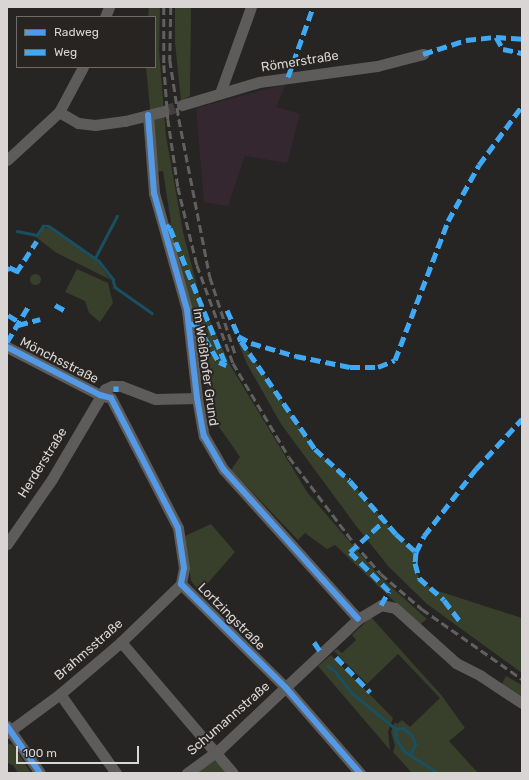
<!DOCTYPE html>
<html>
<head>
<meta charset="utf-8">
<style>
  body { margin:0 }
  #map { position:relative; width:529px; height:780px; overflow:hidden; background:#272523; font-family:Rubik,sans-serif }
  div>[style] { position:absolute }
  .commercial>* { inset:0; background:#35272f }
  .green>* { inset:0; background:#383f2a }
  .round { border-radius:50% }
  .stream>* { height:2.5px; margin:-1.25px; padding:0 1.25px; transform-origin:1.25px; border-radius:1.25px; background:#185061 }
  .minor-tunnel>* { height:11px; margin-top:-5.5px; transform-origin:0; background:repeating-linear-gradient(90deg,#423f3e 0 11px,transparent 0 16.5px) }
  .minor>* { height:11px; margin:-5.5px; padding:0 5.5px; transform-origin:5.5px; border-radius:5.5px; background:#5d5c5a }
  .rail>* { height:2.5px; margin-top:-1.25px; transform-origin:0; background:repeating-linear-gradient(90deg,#62605e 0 8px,transparent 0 12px) }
  .quiet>* { height:5px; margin-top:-2.5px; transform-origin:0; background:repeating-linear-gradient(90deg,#3fa9f5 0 10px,transparent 0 15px) }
  .cycleway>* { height:6px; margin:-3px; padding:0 3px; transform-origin:3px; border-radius:3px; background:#5399e6 }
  span { translate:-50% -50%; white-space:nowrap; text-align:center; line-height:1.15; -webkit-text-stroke:4px #282422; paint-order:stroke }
  .street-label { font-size:13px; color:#d8d5d4 }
  .frame { position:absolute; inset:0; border:8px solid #d8d5d4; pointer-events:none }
  .legend { position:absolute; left:16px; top:16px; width:140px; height:52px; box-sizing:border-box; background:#282422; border:1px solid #6e6b69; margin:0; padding:5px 7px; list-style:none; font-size:12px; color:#d8d5d4 }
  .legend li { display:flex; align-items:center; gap:8px; height:20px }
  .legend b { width:20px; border:1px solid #6e6b69 }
  .scale { position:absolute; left:16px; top:746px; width:123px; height:18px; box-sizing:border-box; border:2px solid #d8d5d4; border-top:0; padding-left:5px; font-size:12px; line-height:14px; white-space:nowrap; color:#d8d5d4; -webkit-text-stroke:3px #282422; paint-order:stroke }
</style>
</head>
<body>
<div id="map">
  <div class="commercial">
    <i style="clip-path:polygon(286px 84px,276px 107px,300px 114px,287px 163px,245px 156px,228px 206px,204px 202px,196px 108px)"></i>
  </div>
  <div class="green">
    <i style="clip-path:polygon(149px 7px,160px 7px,159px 50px,166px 136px,183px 232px,201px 301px,230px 365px,307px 492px,380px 577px,427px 619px,419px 625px,335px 545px,327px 549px,305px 533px,298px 540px,231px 470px,240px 457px,217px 424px,207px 385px,198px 375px,165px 225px,171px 223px,163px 171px,156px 172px,146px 67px,155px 67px,155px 17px,148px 17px)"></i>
    <i style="clip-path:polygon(175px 7px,191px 7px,190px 96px,181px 101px,175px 43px)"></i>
    <i style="clip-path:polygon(49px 227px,98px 262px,111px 280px,55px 252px,36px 237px,44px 228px)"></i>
    <i style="clip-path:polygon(77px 269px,108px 283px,113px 303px,100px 322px,89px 313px,85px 301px,65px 292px)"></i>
    <i class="round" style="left:29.5px;top:273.5px;width:11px;height:11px"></i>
    <i style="clip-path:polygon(243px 343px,315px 449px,350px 481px,396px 534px,416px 552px,415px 563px,419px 578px,432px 589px,522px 618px,522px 673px,427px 604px,389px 567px,357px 527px,281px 424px,247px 364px,239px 345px)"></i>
    <i style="clip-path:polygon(211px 524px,235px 552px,200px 592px,191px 581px,185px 536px)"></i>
    <i style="clip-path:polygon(371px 617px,442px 696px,465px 728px,449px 741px,478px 773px,412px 773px,393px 752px,395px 746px,391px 732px,395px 722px,397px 724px,402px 720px,410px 727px,440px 698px,398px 654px,367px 684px,334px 651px,337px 649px,342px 653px,356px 640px,352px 635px)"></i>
    <i style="clip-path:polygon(331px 655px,393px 718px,388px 732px,390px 750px,318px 666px)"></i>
    <i style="clip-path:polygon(506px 676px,522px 685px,522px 700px,502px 684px)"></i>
    <i style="clip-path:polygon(7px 743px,13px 745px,31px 773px,18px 773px,13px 765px,7px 763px)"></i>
    <i style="clip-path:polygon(214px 760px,228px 773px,196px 773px,212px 761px)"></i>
  </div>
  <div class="stream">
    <i style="left:17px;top:231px;width:20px;rotate:11deg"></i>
    <i style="left:37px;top:235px;width:11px;rotate:-56deg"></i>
    <i style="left:43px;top:226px;width:6px"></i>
    <i style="left:49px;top:226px;width:61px;rotate:35deg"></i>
    <i style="left:99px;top:261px;width:23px;rotate:52deg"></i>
    <i style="left:113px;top:279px;width:8px;rotate:76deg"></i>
    <i style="left:115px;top:287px;width:45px;rotate:35.1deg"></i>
    <i style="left:95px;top:258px;width:47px;rotate:-62.4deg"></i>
    <i style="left:328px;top:666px;width:7px;rotate:34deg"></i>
    <i style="left:334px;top:670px;width:29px;rotate:52deg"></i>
    <i style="left:352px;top:693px;width:57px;rotate:39.3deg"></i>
    <i style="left:396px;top:729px;width:9px;rotate:90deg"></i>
    <i style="left:396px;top:738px;width:15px;rotate:58deg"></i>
    <i style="left:404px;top:751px;width:40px;rotate:32.9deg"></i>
    <i style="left:396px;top:729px;width:7px;rotate:-8deg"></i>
    <i style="left:403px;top:728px;width:10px;rotate:37deg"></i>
    <i style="left:411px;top:734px;width:11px;rotate:63deg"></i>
    <i style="left:416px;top:744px;width:11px;rotate:117deg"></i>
  </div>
  <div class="minor-tunnel">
    <i style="left:164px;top:111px;width:19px;rotate:-18deg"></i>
  </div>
  <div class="minor">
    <i style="left:105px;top:17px;width:11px;rotate:-68deg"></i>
    <i style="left:220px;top:93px;width:91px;rotate:-70.2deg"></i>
    <i style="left:182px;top:105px;width:80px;rotate:-16.6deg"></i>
    <i style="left:259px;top:82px;width:119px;rotate:-7.7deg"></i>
    <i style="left:377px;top:66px;width:48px;rotate:-14.6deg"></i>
    <i style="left:59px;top:112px;width:22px;rotate:30deg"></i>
    <i style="left:78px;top:123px;width:17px;rotate:7deg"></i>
    <i style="left:95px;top:125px;width:30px;rotate:-8deg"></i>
    <i style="left:125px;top:121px;width:40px;rotate:-14.4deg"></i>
    <i style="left:148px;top:115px;width:78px;rotate:85.6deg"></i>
    <i style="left:154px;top:193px;width:122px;rotate:74.2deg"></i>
    <i style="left:187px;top:310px;width:89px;rotate:83.5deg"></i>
    <i style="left:197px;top:398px;width:39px;rotate:80deg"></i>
    <i style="left:204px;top:436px;width:39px;rotate:60deg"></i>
    <i style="left:224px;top:470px;width:200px;rotate:48deg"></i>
    <i style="left:7px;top:160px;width:71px;rotate:-42.7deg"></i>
    <i style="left:59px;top:112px;width:51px;rotate:-61.9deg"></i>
    <i style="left:7px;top:347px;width:105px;rotate:27.3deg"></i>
    <i style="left:100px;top:395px;width:11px;rotate:15deg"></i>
    <i style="left:111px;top:398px;width:146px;rotate:62.7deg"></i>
    <i style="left:178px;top:528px;width:40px;rotate:81.5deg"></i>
    <i style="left:184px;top:568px;width:16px;rotate:101deg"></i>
    <i style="left:181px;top:584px;width:148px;rotate:44.7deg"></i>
    <i style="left:286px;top:688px;width:113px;rotate:49deg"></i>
    <i style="left:7px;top:544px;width:79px;rotate:-55.3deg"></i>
    <i style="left:52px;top:479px;width:104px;rotate:-59.5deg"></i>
    <i style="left:105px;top:389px;width:8px;rotate:-23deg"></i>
    <i style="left:112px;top:386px;width:9px"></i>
    <i style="left:121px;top:386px;width:36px;rotate:21deg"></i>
    <i style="left:155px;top:399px;width:42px;rotate:-1.4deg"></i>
    <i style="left:358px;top:619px;width:27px;rotate:-31deg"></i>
    <i style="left:381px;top:605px;width:14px;rotate:12deg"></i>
    <i style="left:395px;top:608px;width:82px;rotate:42deg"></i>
    <i style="left:456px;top:663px;width:28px;rotate:27deg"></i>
    <i style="left:481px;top:676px;width:49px;rotate:33.4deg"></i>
    <i style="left:121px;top:642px;width:172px;rotate:49.5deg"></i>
    <i style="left:60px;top:694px;width:97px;rotate:54.7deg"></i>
    <i style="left:7px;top:726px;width:57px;rotate:54.9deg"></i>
    <i style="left:7px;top:733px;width:66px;rotate:-36.3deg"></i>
    <i style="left:60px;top:694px;width:80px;rotate:-40.4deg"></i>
    <i style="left:121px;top:642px;width:83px;rotate:-44deg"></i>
    <i style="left:187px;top:773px;width:41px;rotate:-36deg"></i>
    <i style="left:220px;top:749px;width:190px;rotate:-43.3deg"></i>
  </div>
  <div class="rail">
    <i style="left:164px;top:7px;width:58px;rotate:90deg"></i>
    <i style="left:164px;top:65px;width:54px;rotate:85.8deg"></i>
    <i style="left:168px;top:119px;width:69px;rotate:81.6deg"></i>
    <i style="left:178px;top:187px;width:80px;rotate:76.3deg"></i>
    <i style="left:197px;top:265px;width:104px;rotate:69.8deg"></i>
    <i style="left:233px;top:363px;width:109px;rotate:59.2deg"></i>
    <i style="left:289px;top:457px;width:108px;rotate:52.9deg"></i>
    <i style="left:354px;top:543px;width:41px;rotate:48.9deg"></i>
    <i style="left:381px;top:574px;width:54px;rotate:40.5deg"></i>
    <i style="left:422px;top:609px;width:122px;rotate:35deg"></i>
    <i style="left:171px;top:7px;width:53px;rotate:91.1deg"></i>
    <i style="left:170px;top:60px;width:60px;rotate:81.3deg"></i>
    <i style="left:179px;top:119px;width:161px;rotate:78.9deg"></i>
    <i style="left:210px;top:277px;width:83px;rotate:71.8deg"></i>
  </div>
  <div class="quiet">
    <i style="left:496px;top:37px;width:14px;rotate:60deg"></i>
    <i style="left:503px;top:49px;width:19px;rotate:12deg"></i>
    <i style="left:423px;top:54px;width:45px;rotate:-18deg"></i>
    <i style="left:466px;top:40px;width:30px;rotate:-6deg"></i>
    <i style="left:496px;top:37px;width:26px;rotate:4deg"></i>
    <i style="left:288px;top:77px;width:74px;rotate:-70.3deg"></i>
    <i style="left:166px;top:225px;width:5px;rotate:37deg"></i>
    <i style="left:170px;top:228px;width:148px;rotate:67.8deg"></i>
    <i style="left:7px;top:270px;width:4px;rotate:-56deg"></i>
    <i style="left:9px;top:267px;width:9px;rotate:27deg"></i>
    <i style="left:16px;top:273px;width:38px;rotate:-57deg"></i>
    <i style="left:55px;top:305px;width:13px;rotate:29deg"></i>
    <i style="left:227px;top:310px;width:34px;rotate:66deg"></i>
    <i style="left:241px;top:341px;width:131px;rotate:55.6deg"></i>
    <i style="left:315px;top:449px;width:47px;rotate:42.4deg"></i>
    <i style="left:350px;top:481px;width:70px;rotate:49deg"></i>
    <i style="left:396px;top:534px;width:27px;rotate:42deg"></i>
    <i style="left:416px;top:552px;width:11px;rotate:95deg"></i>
    <i style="left:415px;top:563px;width:16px;rotate:75deg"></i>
    <i style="left:419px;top:578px;width:33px;rotate:41deg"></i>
    <i style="left:444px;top:600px;width:26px;rotate:53deg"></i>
    <i style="left:8px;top:315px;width:13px;rotate:32deg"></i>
    <i style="left:188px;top:323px;width:9px;rotate:13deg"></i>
    <i style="left:197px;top:325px;width:43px;rotate:59.3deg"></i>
    <i style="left:219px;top:362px;width:8px;rotate:23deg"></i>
    <i style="left:18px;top:325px;width:23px;rotate:-15deg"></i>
    <i style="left:238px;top:336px;width:15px;rotate:28deg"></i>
    <i style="left:251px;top:343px;width:47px;rotate:16.1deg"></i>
    <i style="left:296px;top:356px;width:55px;rotate:11.5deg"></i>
    <i style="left:350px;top:367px;width:28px"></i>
    <i style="left:378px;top:367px;width:18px;rotate:-22deg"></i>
    <i style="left:395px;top:360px;width:149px;rotate:-69.1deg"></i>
    <i style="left:448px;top:221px;width:64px;rotate:-61deg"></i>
    <i style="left:479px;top:165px;width:73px;rotate:-53.9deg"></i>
    <i style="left:7px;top:342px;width:41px;rotate:-59deg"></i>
    <i style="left:116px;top:392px;width:6px;rotate:-90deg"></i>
    <i style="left:416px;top:552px;width:18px;rotate:-63deg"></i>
    <i style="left:424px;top:536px;width:85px;rotate:-52.2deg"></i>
    <i style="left:476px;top:469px;width:68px;rotate:-47.4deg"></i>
    <i style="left:381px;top:605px;width:16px;rotate:-60deg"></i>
    <i style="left:389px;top:591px;width:55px;rotate:-135deg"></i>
    <i style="left:350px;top:552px;width:46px;rotate:-42.4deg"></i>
    <i style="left:314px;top:642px;width:11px;rotate:56deg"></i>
    <i style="left:336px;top:657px;width:49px;rotate:45.8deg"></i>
  </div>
  <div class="cycleway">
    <i style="left:148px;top:115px;width:78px;rotate:85.6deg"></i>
    <i style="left:154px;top:193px;width:122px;rotate:74.2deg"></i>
    <i style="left:187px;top:310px;width:89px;rotate:83.5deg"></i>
    <i style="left:197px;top:398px;width:39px;rotate:80deg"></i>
    <i style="left:204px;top:436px;width:39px;rotate:60deg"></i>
    <i style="left:224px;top:470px;width:200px;rotate:48deg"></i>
    <i style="left:7px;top:347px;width:105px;rotate:27.3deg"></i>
    <i style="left:100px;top:395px;width:11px;rotate:15deg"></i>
    <i style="left:111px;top:398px;width:146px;rotate:62.7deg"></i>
    <i style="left:178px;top:528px;width:40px;rotate:81.5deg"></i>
    <i style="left:184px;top:568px;width:16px;rotate:101deg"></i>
    <i style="left:181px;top:584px;width:148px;rotate:44.7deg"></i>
    <i style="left:286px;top:688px;width:113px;rotate:49deg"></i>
    <i style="left:7px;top:726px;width:57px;rotate:54.9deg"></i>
  </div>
  <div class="street-label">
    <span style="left:300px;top:62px;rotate:-9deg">Römerstraße</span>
    <span style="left:59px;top:361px;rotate:27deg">Mönchsstraße</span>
    <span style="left:205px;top:367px;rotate:82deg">Im Weißhofer Grund</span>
    <span style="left:43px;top:463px;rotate:-58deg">Herderstraße</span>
    <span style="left:231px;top:617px;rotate:45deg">Lortzingstraße</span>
    <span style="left:89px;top:650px;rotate:-41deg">Brahmsstraße</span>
    <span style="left:229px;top:719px;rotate:-41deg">Schumannstraße</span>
  </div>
  <div class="frame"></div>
  <ul class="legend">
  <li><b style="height:5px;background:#5399e6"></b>Radweg</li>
  <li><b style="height:5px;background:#3fa9f5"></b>Weg</li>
  </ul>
  <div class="scale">100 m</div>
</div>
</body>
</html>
